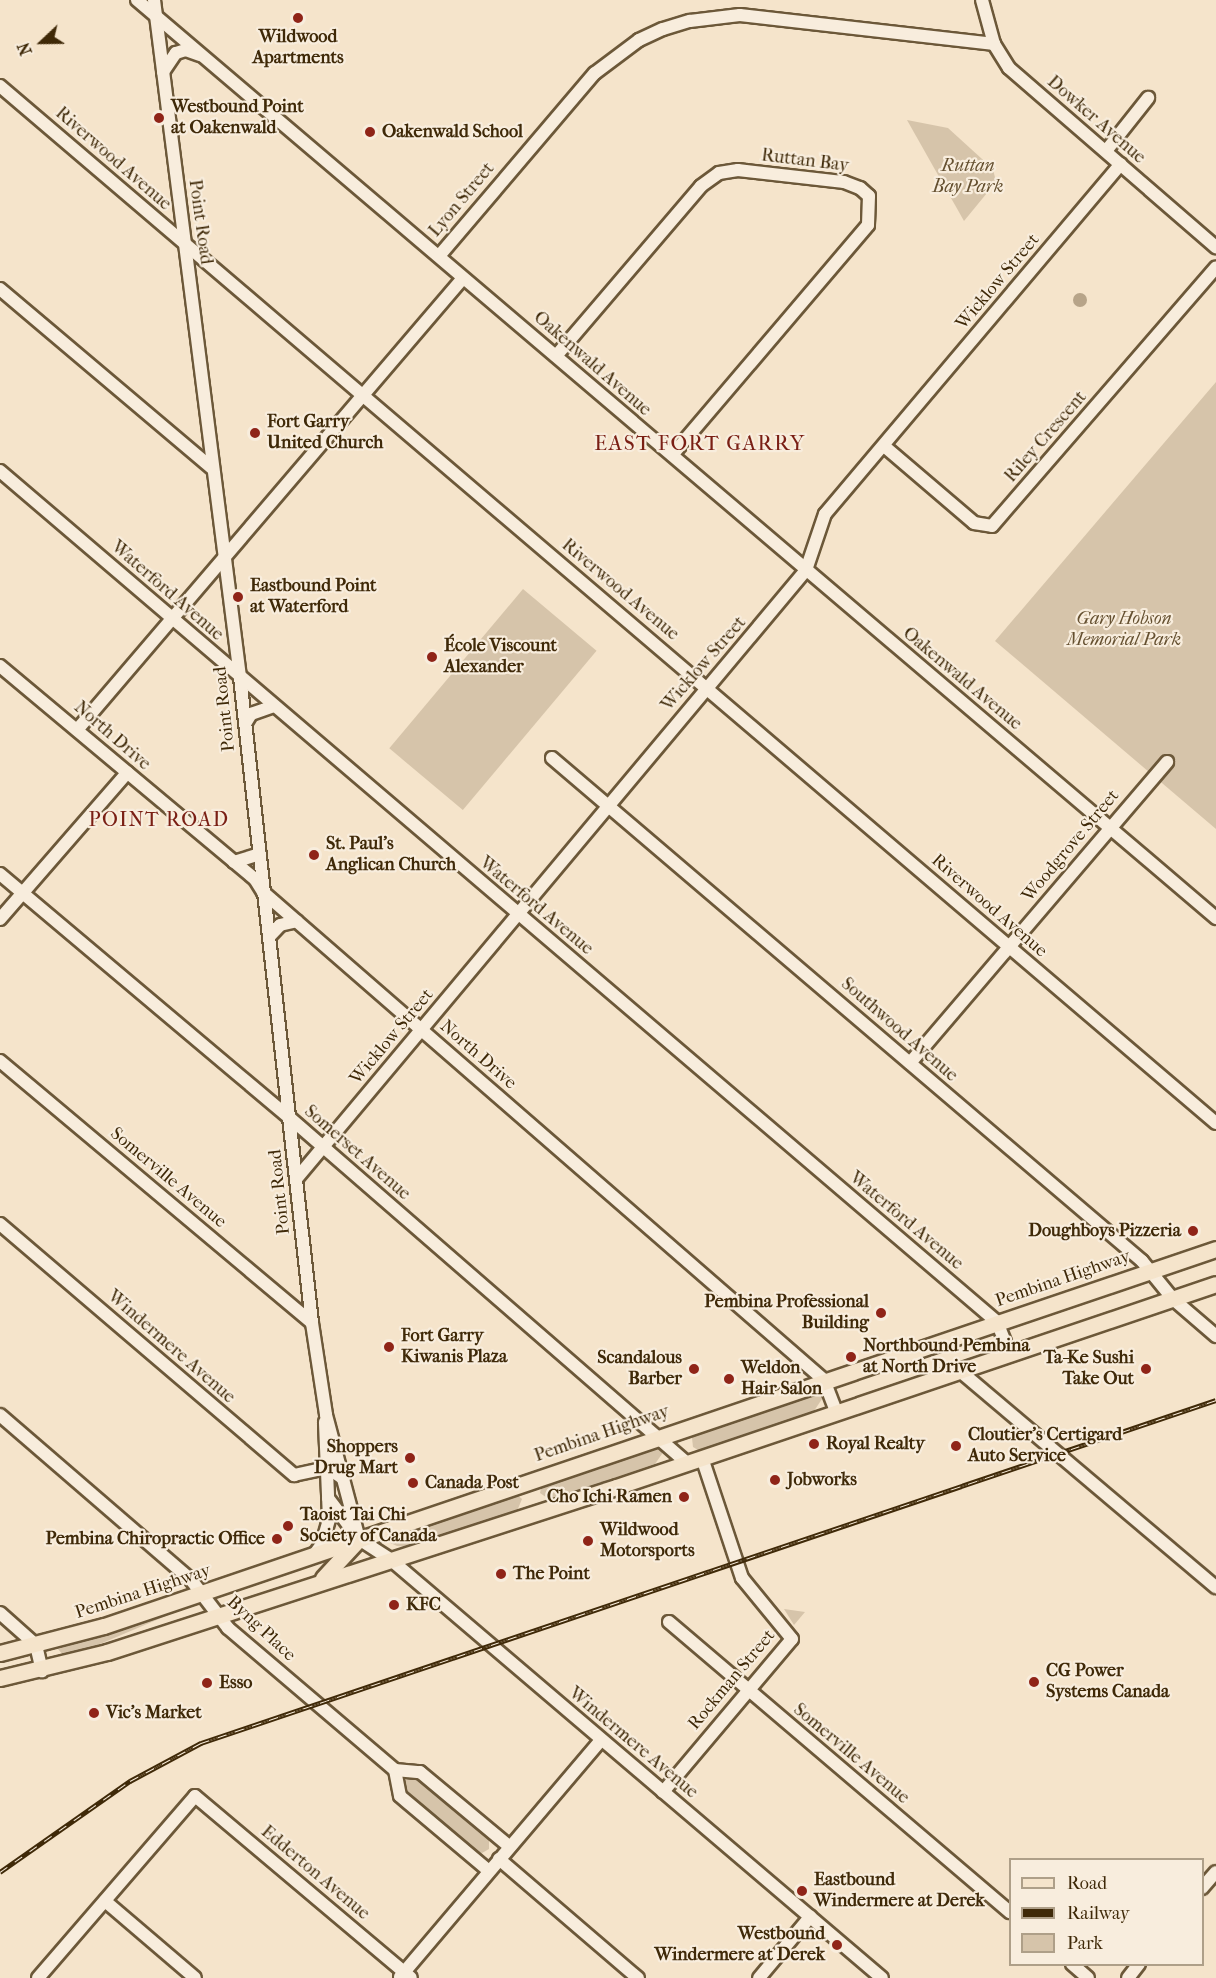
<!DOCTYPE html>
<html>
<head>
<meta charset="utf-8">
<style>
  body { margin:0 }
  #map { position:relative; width:1216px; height:1978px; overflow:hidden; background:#f5e4cb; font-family:"IM FELL French Canon",serif }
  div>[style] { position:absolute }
  .green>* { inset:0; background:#d6c4aa; transform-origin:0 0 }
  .water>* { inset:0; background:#b7a489 }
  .round { border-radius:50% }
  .roads { filter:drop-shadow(2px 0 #6c5839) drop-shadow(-2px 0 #6c5839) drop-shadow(0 2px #6c5839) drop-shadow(0 -2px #6c5839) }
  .minor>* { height:12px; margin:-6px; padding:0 6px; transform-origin:6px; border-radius:6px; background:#f8eddd }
  .major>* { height:15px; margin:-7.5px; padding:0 7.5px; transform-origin:7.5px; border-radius:7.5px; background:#f5e4cb }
  .rail>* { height:5px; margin-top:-2.5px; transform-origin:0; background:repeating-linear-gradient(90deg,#f8eddd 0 9px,#3f2908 0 18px); box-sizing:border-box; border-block:2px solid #3f2908 }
  .dots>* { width:16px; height:16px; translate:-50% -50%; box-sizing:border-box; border:3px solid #f8eddd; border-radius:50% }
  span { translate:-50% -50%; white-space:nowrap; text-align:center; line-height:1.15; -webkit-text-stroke:4.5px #f8eddd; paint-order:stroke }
  .poi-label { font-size:18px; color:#3f2908; font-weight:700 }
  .left { translate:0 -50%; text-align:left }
  .right { translate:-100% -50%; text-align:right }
  .street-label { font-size:18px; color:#3f2908 }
  .park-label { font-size:18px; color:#655030; font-style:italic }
  .neighbourhood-label { font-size:20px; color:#7a1f14; letter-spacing:1.5px }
  .quarter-label { font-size:21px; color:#7a1f14; letter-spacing:1.5px }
  .legend { position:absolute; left:1009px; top:1858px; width:195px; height:108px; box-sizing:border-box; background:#f8eddd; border:2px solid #ae9f88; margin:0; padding:8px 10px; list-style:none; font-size:18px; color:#3f2908 }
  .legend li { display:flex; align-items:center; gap:12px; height:30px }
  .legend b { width:30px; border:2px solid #ae9f88 }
  .north { position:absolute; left:12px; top:12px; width:60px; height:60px; -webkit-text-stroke:4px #f8eddd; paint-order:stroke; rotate:248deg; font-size:16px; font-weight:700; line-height:24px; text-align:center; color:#3f2908 }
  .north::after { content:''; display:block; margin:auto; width:21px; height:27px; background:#3f2908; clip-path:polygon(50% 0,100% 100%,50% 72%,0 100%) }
</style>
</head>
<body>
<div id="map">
  <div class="green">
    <i style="clip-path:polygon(907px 120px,948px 128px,993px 169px,996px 182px,964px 221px)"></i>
    <i style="clip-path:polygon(1216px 382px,1216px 829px,995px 641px)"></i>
    <i style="left:523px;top:589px;width:96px;height:208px;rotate:40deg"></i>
    <i style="clip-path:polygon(820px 1390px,824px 1396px,814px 1411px,698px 1450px,693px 1447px,692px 1438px,699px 1431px)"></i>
    <i style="clip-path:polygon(658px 1443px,664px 1451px,655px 1464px,550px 1500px,540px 1493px,542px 1484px)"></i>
    <i style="clip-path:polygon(515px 1493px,522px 1499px,517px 1511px,409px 1547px,397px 1546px,384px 1540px)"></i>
    <i style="clip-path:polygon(187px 1607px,93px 1647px,64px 1656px,58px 1649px)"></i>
    <i style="clip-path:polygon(784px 1609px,805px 1612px,794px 1625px)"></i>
    <i style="clip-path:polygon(414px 1774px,489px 1837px,489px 1849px,482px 1853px,474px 1850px,405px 1792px,402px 1781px)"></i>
  </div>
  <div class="water">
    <i class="round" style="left:1073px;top:293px;width:14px;height:14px"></i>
  </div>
  <div class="roads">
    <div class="minor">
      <i style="left:137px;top:0;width:1417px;rotate:40.39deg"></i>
      <i style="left:154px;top:0;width:682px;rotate:82.76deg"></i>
      <i style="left:240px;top:677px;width:650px;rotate:83.64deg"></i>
      <i style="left:312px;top:1323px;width:93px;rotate:81.3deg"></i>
      <i style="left:326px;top:1415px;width:128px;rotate:75.1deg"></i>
      <i style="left:982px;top:0;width:46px;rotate:74.7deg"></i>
      <i style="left:994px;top:44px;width:28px;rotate:58deg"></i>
      <i style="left:1009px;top:68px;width:274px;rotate:40.9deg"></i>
      <i style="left:163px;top:72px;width:23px;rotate:-56deg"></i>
      <i style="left:176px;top:53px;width:10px;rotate:-17deg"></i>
      <i style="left:186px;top:50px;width:15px;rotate:20deg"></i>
      <i style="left:0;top:86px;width:1598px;rotate:40.46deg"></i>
      <i style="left:1106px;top:151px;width:68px;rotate:-51.6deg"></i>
      <i style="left:439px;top:256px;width:240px;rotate:-49.6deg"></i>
      <i style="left:595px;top:73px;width:55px;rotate:-36.9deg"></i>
      <i style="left:639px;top:40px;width:26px;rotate:-25deg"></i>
      <i style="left:663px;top:29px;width:28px;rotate:-17deg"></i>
      <i style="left:690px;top:21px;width:50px;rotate:-6.8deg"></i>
      <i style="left:740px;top:15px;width:256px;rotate:6.5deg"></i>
      <i style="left:0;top:289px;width:279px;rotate:40.2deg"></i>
      <i style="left:556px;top:356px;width:223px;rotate:-49.5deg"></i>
      <i style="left:701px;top:186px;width:22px;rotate:-36deg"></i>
      <i style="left:719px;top:173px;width:19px;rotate:-9deg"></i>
      <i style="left:738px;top:170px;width:107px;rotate:6.5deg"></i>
      <i style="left:844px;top:182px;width:17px;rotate:21deg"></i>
      <i style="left:860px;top:188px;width:12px;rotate:42deg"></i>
      <i style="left:869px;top:196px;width:29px;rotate:92deg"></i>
      <i style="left:868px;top:225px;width:302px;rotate:130.4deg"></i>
      <i style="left:884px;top:446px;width:118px;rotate:40.5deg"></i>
      <i style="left:974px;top:523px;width:18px;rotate:9deg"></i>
      <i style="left:992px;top:526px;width:342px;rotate:-49.1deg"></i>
      <i style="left:0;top:471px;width:1311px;rotate:40.48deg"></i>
      <i style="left:997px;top:1322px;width:35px;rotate:68deg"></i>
      <i style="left:0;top:666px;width:332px;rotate:39.9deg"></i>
      <i style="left:255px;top:879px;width:15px;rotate:58deg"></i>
      <i style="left:263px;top:892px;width:744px;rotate:41.02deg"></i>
      <i style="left:824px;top:1380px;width:34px;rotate:69deg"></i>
      <i style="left:245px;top:724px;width:12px;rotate:-59deg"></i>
      <i style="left:251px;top:714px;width:24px;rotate:-19deg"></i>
      <i style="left:77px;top:730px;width:594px;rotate:-49.5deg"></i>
      <i style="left:552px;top:758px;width:775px;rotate:40.45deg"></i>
      <i style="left:1142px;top:1261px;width:49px;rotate:50.8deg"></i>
      <i style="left:1173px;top:1299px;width:57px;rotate:40.7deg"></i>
      <i style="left:234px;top:862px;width:27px;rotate:-17deg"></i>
      <i style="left:0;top:874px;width:379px;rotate:40.1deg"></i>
      <i style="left:290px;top:1118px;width:526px;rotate:40.99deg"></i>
      <i style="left:0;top:919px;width:194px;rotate:-49deg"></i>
      <i style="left:269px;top:937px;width:16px;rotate:-47deg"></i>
      <i style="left:280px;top:925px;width:17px;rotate:-13deg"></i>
      <i style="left:0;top:1061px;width:407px;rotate:40deg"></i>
      <i style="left:910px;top:1063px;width:396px;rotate:-49.5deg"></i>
      <i style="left:297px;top:1178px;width:793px;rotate:-50.06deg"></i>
      <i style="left:806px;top:570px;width:59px;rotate:-71.3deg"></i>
      <i style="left:825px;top:514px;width:458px;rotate:-49.8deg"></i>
      <i style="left:0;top:1224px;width:387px;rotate:40.5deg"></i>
      <i style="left:294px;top:1475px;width:35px;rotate:-12deg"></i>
      <i style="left:328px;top:1468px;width:19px;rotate:35deg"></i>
      <i style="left:960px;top:1371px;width:335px;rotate:40.2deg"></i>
      <i style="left:0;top:1415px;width:254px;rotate:40.8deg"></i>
      <i style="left:192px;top:1581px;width:59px;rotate:52.5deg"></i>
      <i style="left:228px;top:1628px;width:219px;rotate:40.4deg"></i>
      <i style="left:395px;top:1770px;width:26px;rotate:79deg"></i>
      <i style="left:400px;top:1796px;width:116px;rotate:40.1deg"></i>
      <i style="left:328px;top:1498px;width:51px;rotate:52.9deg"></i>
      <i style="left:359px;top:1539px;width:37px;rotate:33deg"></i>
      <i style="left:390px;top:1559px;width:646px;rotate:40.42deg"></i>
      <i style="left:314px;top:1555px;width:14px;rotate:-54deg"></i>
      <i style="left:322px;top:1544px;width:26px;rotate:-74deg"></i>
      <i style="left:329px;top:1519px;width:97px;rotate:-92.4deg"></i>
      <i style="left:0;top:1613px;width:48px;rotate:41.6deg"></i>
      <i style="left:36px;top:1645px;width:27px;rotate:77deg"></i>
      <i style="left:669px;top:1622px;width:448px;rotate:40.4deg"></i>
      <i style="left:395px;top:1770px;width:25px;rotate:5deg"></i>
      <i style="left:420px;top:1772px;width:117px;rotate:39.8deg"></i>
      <i style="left:663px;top:1792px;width:200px;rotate:-49.9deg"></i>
      <i style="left:792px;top:1639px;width:79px;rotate:-129.3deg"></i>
      <i style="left:742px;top:1578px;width:126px;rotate:-108.4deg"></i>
      <i style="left:499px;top:1859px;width:183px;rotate:40.6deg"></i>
      <i style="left:1202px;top:1888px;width:21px;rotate:-49deg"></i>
      <i style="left:105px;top:1901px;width:118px;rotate:40.5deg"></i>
      <i style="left:1072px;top:1964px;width:21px;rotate:41deg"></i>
      <i style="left:400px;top:1977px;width:311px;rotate:-49.7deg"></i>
      <i style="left:38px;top:1978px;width:240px;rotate:-49.2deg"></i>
      <i style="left:195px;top:1796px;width:282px;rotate:40.1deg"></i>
      <i style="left:759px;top:1978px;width:80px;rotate:-50.1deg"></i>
      <i style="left:1128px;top:1978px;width:18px;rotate:-52deg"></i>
    </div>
    <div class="major">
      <i style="left:323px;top:1578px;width:53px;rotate:-47.3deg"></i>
      <i style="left:0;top:1653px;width:107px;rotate:-14.6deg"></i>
      <i style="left:104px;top:1626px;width:1174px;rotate:-18.73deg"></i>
      <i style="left:0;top:1678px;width:110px;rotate:-13.7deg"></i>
      <i style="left:107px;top:1652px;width:535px;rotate:-17.96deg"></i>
      <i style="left:616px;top:1487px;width:633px;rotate:-18.69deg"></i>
    </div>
  </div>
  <div class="rail">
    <i style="left:0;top:1872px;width:159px;rotate:-35deg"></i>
    <i style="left:130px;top:1781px;width:81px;rotate:-28.2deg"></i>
    <i style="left:201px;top:1743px;width:1071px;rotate:-18.67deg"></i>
  </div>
  <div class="dots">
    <i style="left:298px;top:18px;background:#8f2418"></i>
    <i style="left:159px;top:118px;background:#8f2418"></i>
    <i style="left:370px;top:132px;background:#8f2418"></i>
    <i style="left:255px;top:433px;background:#8f2418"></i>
    <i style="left:238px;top:597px;background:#8f2418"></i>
    <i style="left:432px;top:657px;background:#8f2418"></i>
    <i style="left:314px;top:855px;background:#8f2418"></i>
    <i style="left:1193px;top:1231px;background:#8f2418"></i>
    <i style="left:881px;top:1313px;background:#8f2418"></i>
    <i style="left:389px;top:1347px;background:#8f2418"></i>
    <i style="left:851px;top:1357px;background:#8f2418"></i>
    <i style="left:694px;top:1369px;background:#8f2418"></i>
    <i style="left:1146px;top:1369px;background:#8f2418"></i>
    <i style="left:729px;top:1379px;background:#8f2418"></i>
    <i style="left:814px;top:1444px;background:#8f2418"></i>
    <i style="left:956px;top:1446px;background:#8f2418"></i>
    <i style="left:410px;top:1458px;background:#8f2418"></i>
    <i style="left:775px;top:1480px;background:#8f2418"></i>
    <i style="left:413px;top:1483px;background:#8f2418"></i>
    <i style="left:684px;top:1497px;background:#8f2418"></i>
    <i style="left:288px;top:1526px;background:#8f2418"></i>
    <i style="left:277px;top:1539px;background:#8f2418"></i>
    <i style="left:588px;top:1541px;background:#8f2418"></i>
    <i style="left:501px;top:1574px;background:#8f2418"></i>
    <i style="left:394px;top:1605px;background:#8f2418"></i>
    <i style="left:1034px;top:1682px;background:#8f2418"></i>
    <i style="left:207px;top:1683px;background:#8f2418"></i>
    <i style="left:94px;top:1713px;background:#8f2418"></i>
    <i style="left:802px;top:1891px;background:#8f2418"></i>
    <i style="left:837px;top:1945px;background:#8f2418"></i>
  </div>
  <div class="poi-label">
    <span style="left:298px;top:48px">Wildwood<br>Apartments</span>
    <span class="left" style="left:171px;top:118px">Westbound Point<br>at Oakenwald</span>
    <span class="left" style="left:382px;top:132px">Oakenwald School</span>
    <span class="left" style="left:267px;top:433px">Fort Garry<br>United Church</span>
    <span class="left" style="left:250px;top:597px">Eastbound Point<br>at Waterford</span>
    <span class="left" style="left:444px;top:657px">École Viscount<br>Alexander</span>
    <span class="left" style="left:326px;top:855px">St. Paul's<br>Anglican Church</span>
    <span class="right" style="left:1181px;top:1231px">Doughboys Pizzeria</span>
    <span class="right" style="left:869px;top:1313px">Pembina Professional<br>Building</span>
    <span class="left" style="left:401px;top:1347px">Fort Garry<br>Kiwanis Plaza</span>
    <span class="left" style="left:863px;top:1357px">Northbound Pembina<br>at North Drive</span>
    <span class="right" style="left:682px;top:1369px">Scandalous<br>Barber</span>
    <span class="right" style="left:1134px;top:1369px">Ta-Ke Sushi<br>Take Out</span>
    <span class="left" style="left:741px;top:1379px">Weldon<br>Hair Salon</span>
    <span class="left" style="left:968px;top:1446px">Cloutier's Certigard<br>Auto Service</span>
    <span class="left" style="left:826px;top:1444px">Royal Realty</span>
    <span class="right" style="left:398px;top:1458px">Shoppers<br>Drug Mart</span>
    <span class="left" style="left:787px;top:1480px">Jobworks</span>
    <span class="left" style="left:425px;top:1483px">Canada Post</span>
    <span class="right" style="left:672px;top:1497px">Cho Ichi Ramen</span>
    <span class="left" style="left:300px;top:1526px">Taoist Tai Chi<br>Society of Canada</span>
    <span class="left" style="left:600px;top:1541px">Wildwood<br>Motorsports</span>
    <span class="right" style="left:265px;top:1539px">Pembina Chiropractic Office</span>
    <span class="left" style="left:513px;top:1574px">The Point</span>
    <span class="left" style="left:406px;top:1605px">KFC</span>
    <span class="left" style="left:1046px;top:1682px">CG Power<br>Systems Canada</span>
    <span class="left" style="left:219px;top:1683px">Esso</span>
    <span class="left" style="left:106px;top:1713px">Vic’s Market</span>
    <span class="left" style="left:814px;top:1891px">Eastbound<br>Windermere at Derek</span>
    <span class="right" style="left:825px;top:1945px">Westbound<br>Windermere at Derek</span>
  </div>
  <div class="street-label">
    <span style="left:1096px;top:120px;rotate:41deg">Dowker Avenue</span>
    <span style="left:113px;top:159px;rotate:41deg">Riverwood Avenue</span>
    <span style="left:805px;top:161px;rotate:7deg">Ruttan Bay</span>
    <span style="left:462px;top:200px;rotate:-50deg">Lyon Street</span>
    <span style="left:200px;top:222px;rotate:82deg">Point Road</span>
    <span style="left:998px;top:282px;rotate:-50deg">Wicklow Street</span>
    <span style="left:592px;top:364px;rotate:41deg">Oakenwald Avenue</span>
    <span style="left:1046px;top:437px;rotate:-49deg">Riley Crescent</span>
    <span style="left:620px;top:590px;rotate:40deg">Riverwood Avenue</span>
    <span style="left:167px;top:591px;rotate:41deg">Waterford Avenue</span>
    <span style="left:704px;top:664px;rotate:-49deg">Wicklow Street</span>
    <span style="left:962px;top:679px;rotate:40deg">Oakenwald Avenue</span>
    <span style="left:225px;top:709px;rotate:-96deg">Point Road</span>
    <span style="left:112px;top:736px;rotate:41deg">North Drive</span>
    <span style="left:1071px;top:846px;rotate:-50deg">Woodgrove Street</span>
    <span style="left:536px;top:906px;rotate:40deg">Waterford Avenue</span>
    <span style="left:989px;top:906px;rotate:41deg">Riverwood Avenue</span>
    <span style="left:899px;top:1030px;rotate:41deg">Southwood Avenue</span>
    <span style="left:392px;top:1037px;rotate:-50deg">Wicklow Street</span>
    <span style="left:478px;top:1055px;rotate:41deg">North Drive</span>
    <span style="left:357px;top:1153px;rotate:41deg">Somerset Avenue</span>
    <span style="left:168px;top:1178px;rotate:40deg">Somerville Avenue</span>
    <span style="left:280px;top:1192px;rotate:-96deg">Point Road</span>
    <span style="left:906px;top:1221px;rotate:40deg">Waterford Avenue</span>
    <span style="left:1063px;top:1279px;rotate:-19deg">Pembina Highway</span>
    <span style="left:171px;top:1347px;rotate:41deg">Windermere Avenue</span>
    <span style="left:602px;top:1434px;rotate:-19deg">Pembina Highway</span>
    <span style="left:143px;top:1592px;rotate:-18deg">Pembina Highway</span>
    <span style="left:261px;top:1629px;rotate:43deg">Byng Place</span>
    <span style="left:732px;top:1680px;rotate:-50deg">Rockman Street</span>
    <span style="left:633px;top:1743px;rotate:40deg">Windermere Avenue</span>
    <span style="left:851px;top:1754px;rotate:40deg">Somerville Avenue</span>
    <span style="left:315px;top:1873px;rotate:40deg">Edderton Avenue</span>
  </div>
  <div class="park-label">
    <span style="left:968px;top:177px">Ruttan<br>Bay Park</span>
    <span style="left:1124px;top:630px">Gary Hobson<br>Memorial Park</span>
  </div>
  <div class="neighbourhood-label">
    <span style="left:159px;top:819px">POINT ROAD</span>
  </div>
  <div class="quarter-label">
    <span style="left:700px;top:443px">EAST FORT GARRY</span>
  </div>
  <ul class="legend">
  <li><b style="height:8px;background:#f5e4cb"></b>Road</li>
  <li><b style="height:8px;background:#3f2908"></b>Railway</li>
  <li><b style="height:16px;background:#d6c4aa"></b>Park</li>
  </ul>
  <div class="north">N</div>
</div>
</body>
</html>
